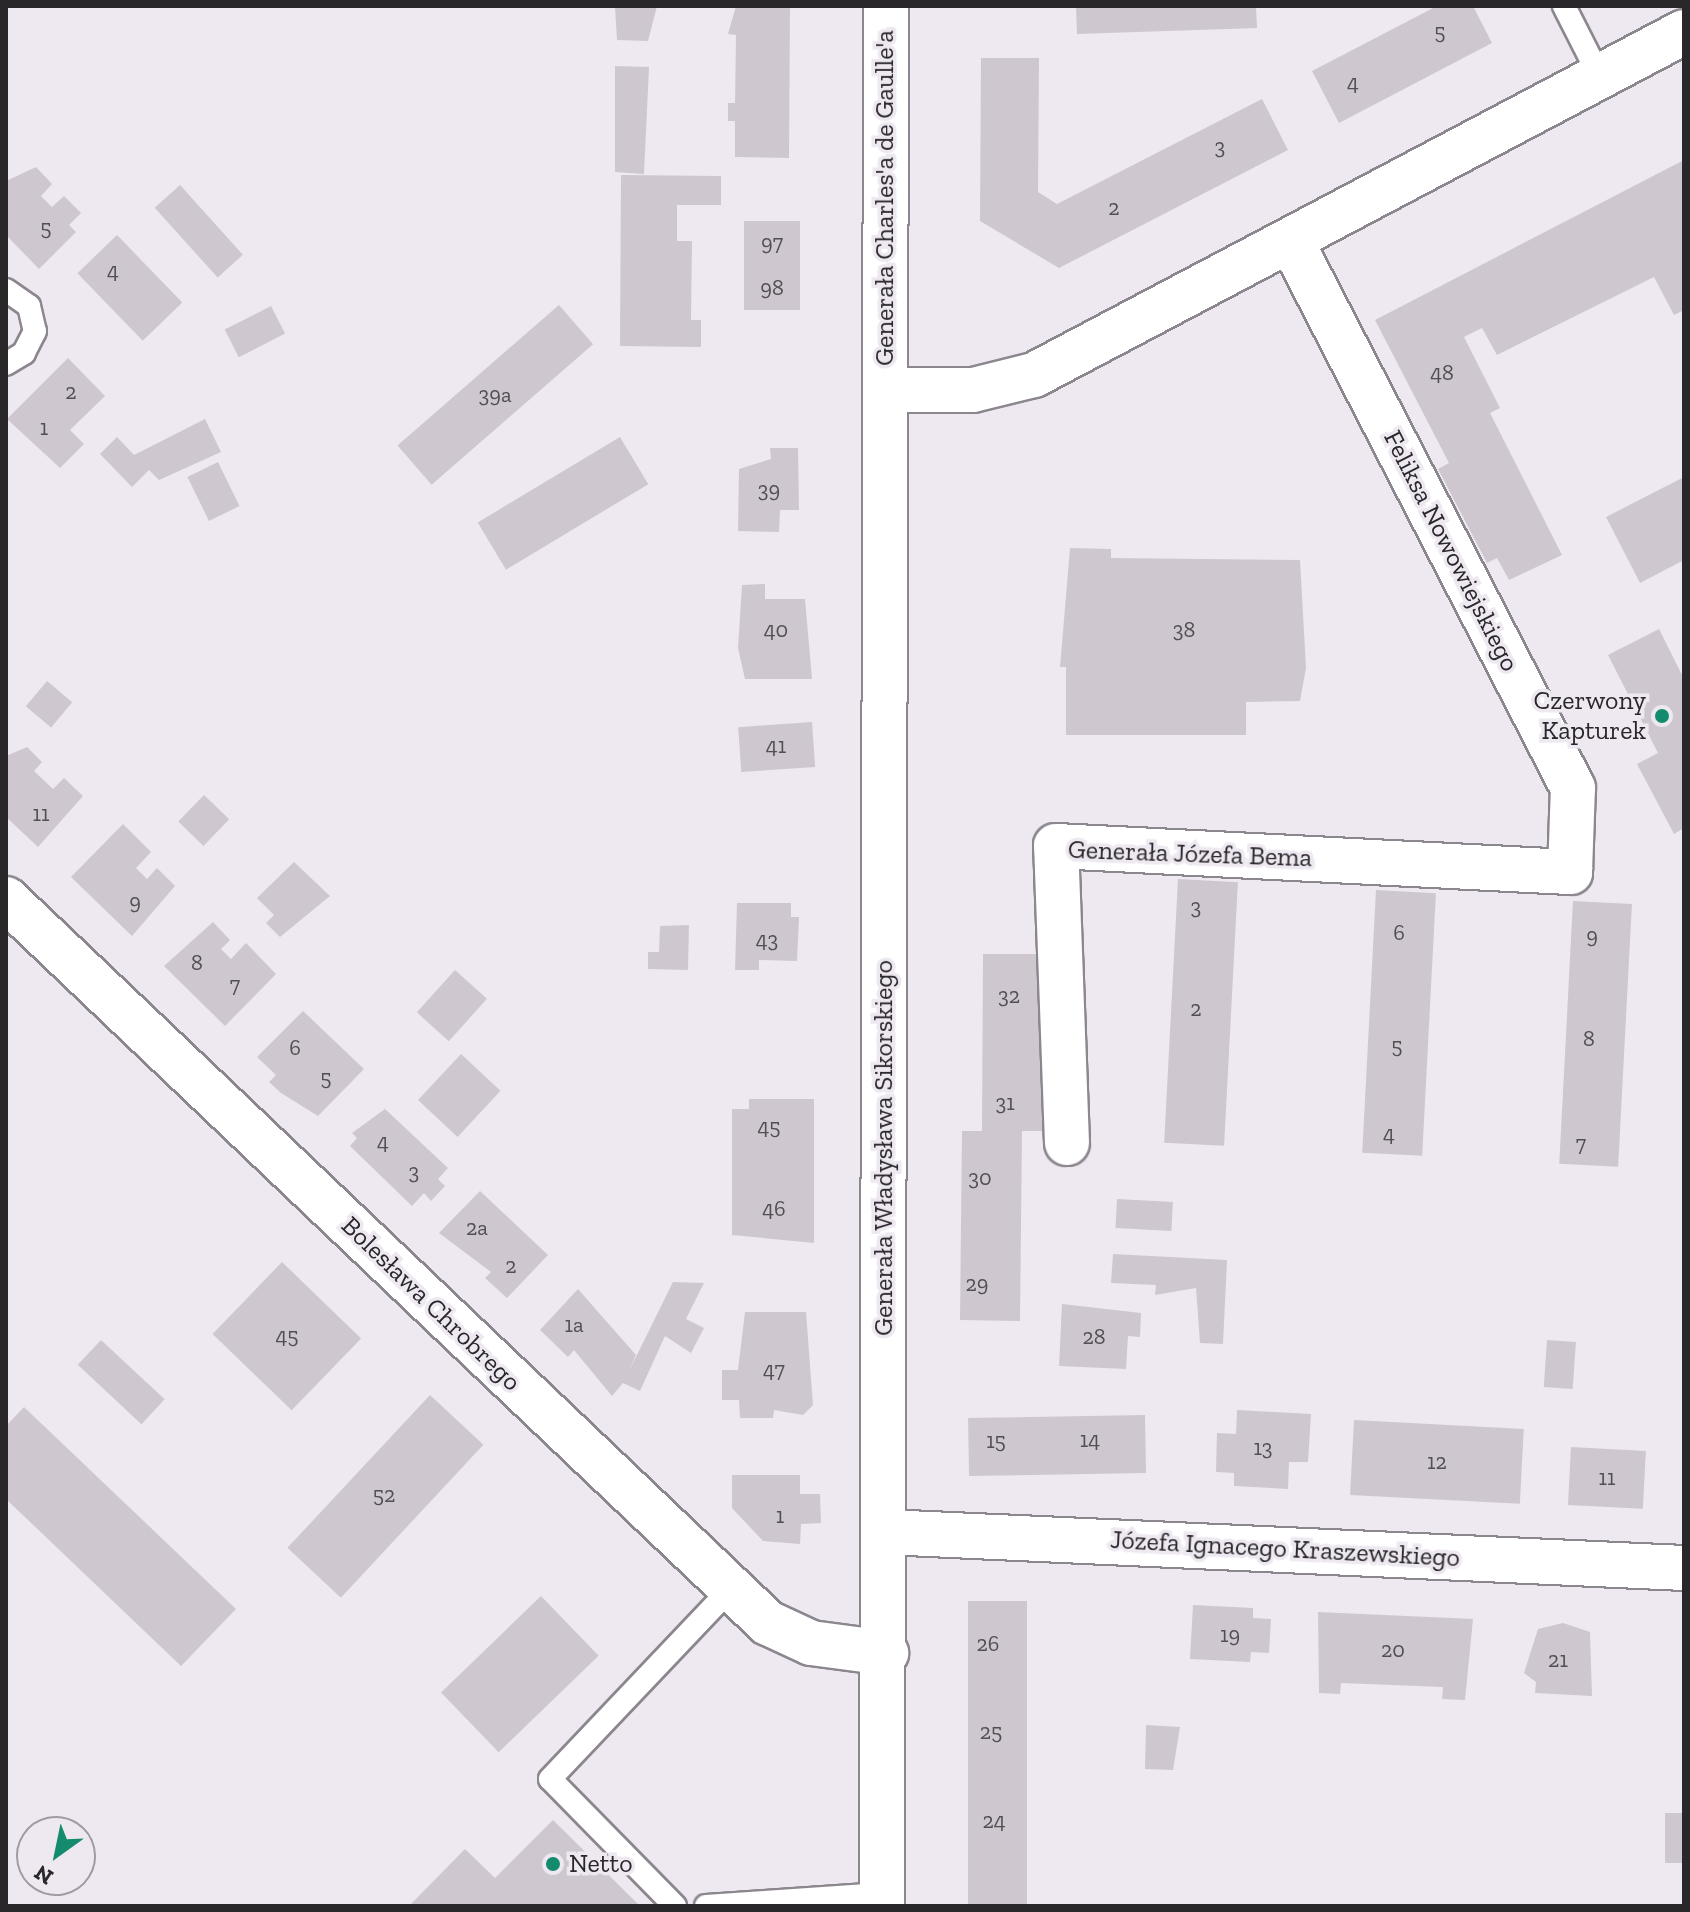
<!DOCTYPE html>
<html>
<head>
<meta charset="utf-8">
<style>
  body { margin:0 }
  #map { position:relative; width:1690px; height:1912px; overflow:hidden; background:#eee8f1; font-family:"Zilla Slab",serif }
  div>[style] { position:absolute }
  .building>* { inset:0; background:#cec7d0; transform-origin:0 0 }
  .roads { filter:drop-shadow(2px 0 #8c868e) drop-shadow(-2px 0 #8c868e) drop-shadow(0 2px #8c868e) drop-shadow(0 -2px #8c868e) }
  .lane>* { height:22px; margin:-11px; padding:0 11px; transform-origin:11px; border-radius:11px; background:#fff }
  .street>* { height:44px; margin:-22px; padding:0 22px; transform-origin:22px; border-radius:22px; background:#fff }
  .secondary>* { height:44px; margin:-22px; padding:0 22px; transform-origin:22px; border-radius:22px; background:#fff }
  .dots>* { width:22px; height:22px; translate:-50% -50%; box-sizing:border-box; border:4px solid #eee8f1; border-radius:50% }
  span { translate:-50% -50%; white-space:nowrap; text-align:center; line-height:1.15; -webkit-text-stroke:7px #eee8f1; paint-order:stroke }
  .number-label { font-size:22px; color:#524f54 }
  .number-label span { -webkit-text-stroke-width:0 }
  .street-label { font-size:26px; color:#29272a }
  .poi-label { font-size:26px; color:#29272a }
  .right { translate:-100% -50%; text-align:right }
  .left { translate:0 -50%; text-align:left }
  .frame { position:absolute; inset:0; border:8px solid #29272a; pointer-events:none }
  .north { position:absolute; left:16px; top:1816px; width:80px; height:80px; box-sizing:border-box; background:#eee8f1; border:2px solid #9f9ba1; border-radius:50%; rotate:213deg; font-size:22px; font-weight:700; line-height:32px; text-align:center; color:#29272a }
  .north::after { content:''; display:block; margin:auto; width:28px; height:36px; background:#148b6d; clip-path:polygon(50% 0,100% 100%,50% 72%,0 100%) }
</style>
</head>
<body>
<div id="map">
  <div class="building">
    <i style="clip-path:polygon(615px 6px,657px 6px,648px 41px,617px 40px)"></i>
    <i style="clip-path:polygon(736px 6px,790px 6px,789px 158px,735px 157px,735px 121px,728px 121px,728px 103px,735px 103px,736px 35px,728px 34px)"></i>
    <i style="clip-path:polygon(1076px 6px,1256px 6px,1257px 28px,1077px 34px)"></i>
    <i style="clip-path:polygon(1437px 6px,1473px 6px,1492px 43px,1339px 123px,1312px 71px)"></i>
    <i style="clip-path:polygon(981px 58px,1039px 58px,1038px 192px,1057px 204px,1262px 99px,1288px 150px,1059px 268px,980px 221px)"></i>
    <i style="clip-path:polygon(615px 66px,649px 67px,644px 174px,615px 172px)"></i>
    <i style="clip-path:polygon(1684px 160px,1684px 310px,1674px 315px,1654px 277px,1497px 355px,1482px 328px,1464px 337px,1500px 408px,1490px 413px,1562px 555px,1509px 580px,1497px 558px,1487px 563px,1438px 469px,1449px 463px,1375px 320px)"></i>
    <i style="clip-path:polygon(36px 167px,52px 184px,41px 196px,52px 207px,64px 196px,81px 213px,69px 225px,76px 232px,39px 269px,6px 235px,6px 181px)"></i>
    <i style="clip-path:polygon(621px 175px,721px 176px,721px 205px,677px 205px,677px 241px,692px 241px,691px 320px,701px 320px,701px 347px,620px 346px)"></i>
    <i style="left:180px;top:185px;width:94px;height:34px;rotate:48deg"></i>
    <i style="left:744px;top:221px;width:56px;height:89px"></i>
    <i style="left:117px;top:235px;width:94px;height:55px;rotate:46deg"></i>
    <i style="left:559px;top:305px;width:52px;height:214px;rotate:49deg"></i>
    <i style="left:271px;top:306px;width:31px;height:52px;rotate:63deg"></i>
    <i style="clip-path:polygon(68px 358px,105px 396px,70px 430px,84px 444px,60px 468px,7px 419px)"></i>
    <i style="clip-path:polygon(205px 419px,221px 452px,159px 480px,149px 470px,132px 487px,100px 454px,117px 437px,134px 455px)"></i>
    <i style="left:620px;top:437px;width:55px;height:166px;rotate:59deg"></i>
    <i style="clip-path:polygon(770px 448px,798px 448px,799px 510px,780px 510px,779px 532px,738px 531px,739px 469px,771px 459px)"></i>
    <i style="left:218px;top:462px;width:49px;height:34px;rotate:64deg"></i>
    <i style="clip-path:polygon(1684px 477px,1684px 560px,1640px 583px,1606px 517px)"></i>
    <i style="clip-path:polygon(1070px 548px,1111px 549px,1111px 558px,1300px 560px,1306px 668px,1300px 701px,1246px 702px,1246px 735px,1066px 735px,1066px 667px,1060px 667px)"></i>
    <i style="clip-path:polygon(765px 584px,765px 599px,805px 599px,812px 679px,745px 679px,738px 648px,742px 585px)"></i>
    <i style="clip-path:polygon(1659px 629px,1684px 679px,1684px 828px,1674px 834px,1637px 764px,1658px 753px,1608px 655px)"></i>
    <i style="left:47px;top:681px;width:33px;height:33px;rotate:40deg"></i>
    <i style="left:812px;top:722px;width:45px;height:74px;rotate:86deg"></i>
    <i style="clip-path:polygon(27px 747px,42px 762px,34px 771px,53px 789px,64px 778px,83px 796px,38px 847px,6px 817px,6px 756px)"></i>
    <i style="left:204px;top:795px;width:35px;height:37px;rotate:44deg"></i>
    <i style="clip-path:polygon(123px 824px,151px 852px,136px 868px,147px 879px,157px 868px,175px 886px,132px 936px,71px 877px)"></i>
    <i style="clip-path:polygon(294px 862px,330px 896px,280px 937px,266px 923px,274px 915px,257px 898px)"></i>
    <i style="left:1178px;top:879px;width:60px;height:264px;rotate:3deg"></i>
    <i style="left:1376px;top:890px;width:60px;height:263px;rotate:3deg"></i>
    <i style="left:1573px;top:901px;width:59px;height:263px;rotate:3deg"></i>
    <i style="clip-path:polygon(737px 903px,791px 903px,791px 917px,799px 917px,797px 961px,759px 960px,759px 970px,735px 970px)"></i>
    <i style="clip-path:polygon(213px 922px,230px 940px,221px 949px,231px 959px,246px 943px,276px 974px,225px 1026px,164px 966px)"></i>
    <i style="clip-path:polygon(689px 925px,688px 970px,648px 969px,648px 952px,659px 952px,660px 926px)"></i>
    <i style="clip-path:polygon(983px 954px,1043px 954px,1042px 1131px,1022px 1131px,1020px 1321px,960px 1320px,962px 1131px,982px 1131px)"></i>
    <i style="left:455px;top:970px;width:43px;height:57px;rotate:42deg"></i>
    <i style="clip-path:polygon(303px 1011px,364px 1069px,318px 1116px,281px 1093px,269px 1082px,276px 1075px,257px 1057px)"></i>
    <i style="left:461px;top:1054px;width:54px;height:63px;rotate:43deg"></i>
    <i style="clip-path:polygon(749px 1099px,814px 1099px,814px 1243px,732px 1235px,732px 1109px,749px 1109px)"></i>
    <i style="clip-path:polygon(385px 1109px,448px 1168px,438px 1179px,445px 1186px,431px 1201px,424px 1193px,412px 1206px,350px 1146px,357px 1138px,352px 1133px)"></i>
    <i style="clip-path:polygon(480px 1191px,548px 1255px,507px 1298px,485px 1278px,491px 1272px,439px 1233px)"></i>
    <i style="left:1117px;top:1199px;width:56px;height:29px;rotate:3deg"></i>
    <i style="clip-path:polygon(1113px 1254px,1227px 1260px,1223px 1344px,1200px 1343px,1196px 1288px,1155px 1295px,1156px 1285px,1111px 1283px)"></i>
    <i style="left:282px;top:1262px;width:110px;height:100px;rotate:44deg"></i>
    <i style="clip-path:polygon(673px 1282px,704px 1283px,686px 1319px,704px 1328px,691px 1353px,665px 1336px,640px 1391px,623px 1383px,612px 1396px,574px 1350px,568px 1357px,540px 1330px,578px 1289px,636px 1355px,629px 1371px)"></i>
    <i style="clip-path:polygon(1062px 1304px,1141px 1313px,1140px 1337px,1128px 1336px,1126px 1369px,1059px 1366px)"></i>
    <i style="clip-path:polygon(745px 1312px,806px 1312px,813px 1405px,803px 1415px,774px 1410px,773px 1418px,740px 1418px,739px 1400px,722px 1400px,722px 1370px,738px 1370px)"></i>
    <i style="left:101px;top:1340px;width:87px;height:34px;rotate:43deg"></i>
    <i style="left:1547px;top:1340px;width:29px;height:47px;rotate:4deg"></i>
    <i style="left:430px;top:1395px;width:73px;height:209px;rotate:43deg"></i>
    <i style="clip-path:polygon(24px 1407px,236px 1609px,181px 1666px,6px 1499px,6px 1426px)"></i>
    <i style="clip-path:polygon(1237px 1410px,1311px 1414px,1308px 1462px,1289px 1462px,1288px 1489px,1234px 1486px,1234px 1473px,1216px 1472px,1217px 1433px,1236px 1434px)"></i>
    <i style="left:1145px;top:1415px;width:58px;height:177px;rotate:89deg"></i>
    <i style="left:1354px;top:1420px;width:170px;height:75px;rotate:3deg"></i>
    <i style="left:1571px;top:1447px;width:75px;height:58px;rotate:3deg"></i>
    <i style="clip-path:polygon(732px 1475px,800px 1475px,800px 1494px,820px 1494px,821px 1523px,801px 1524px,800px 1544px,763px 1541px,732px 1508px)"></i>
    <i style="left:541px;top:1596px;width:83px;height:139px;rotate:46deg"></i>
    <i style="left:968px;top:1601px;width:59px;height:305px"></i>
    <i style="clip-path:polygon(1193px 1605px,1253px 1608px,1253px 1618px,1271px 1619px,1269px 1653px,1251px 1652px,1250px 1662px,1190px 1659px)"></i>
    <i style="clip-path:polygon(1318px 1612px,1473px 1619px,1465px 1700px,1442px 1699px,1443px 1687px,1341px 1683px,1340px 1694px,1319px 1693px)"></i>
    <i style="clip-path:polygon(1563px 1623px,1590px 1632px,1592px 1696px,1535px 1693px,1536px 1682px,1524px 1673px,1538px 1629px)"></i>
    <i style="clip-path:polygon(1146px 1725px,1180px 1727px,1173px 1770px,1145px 1769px)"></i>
    <i style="left:1665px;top:1813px;width:19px;height:50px"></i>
    <i style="clip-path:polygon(553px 1820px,640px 1906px,409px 1906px,465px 1849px,495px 1878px)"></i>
  </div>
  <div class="roads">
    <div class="lane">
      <i style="left:1564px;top:6px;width:77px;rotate:63.1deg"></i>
      <i style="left:6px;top:290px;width:28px;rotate:35deg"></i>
      <i style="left:29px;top:306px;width:26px;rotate:77deg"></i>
      <i style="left:35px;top:331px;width:25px;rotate:117deg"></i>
      <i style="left:24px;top:353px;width:21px;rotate:149deg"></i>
      <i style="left:675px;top:1906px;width:178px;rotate:-134.5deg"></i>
      <i style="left:550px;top:1779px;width:263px;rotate:-46.5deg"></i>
      <i style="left:706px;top:1906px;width:176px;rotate:-3.9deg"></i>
    </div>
    <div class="street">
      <i style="left:6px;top:899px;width:1051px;rotate:43.54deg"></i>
      <i style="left:768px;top:1623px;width:47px;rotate:24.9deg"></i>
      <i style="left:811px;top:1643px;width:76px;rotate:7.6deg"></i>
      <i style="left:1067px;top:1143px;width:297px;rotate:-92.1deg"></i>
      <i style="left:1056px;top:846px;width:515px;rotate:2.9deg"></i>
      <i style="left:1570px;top:872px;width:84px;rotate:-88deg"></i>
      <i style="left:1573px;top:788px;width:615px;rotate:-117.27deg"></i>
      <i style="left:885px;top:1532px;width:800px;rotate:2.58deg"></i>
    </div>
    <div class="secondary">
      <i style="left:885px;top:390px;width:88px"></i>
      <i style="left:973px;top:390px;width:63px;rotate:-13.8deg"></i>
      <i style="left:1034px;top:375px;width:735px;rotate:-27.82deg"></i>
      <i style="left:882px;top:1906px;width:1900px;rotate:-89.88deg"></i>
    </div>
  </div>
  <div class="dots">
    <i style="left:1662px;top:716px;background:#148b6d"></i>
    <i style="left:553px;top:1864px;background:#148b6d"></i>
  </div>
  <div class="number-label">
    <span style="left:1440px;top:32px">5</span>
    <span style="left:1353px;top:83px">4</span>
    <span style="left:1220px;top:147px">3</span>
    <span style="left:1114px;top:208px">2</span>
    <span style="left:46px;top:228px">5</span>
    <span style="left:772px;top:243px">97</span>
    <span style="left:113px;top:271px">4</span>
    <span style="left:772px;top:288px">98</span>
    <span style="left:1442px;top:373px">48</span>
    <span style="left:71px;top:392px">2</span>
    <span style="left:495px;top:395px">39a</span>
    <span style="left:44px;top:428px">1</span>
    <span style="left:769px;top:490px">39</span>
    <span style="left:776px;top:630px">40</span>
    <span style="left:1184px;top:630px">38</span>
    <span style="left:776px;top:746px">41</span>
    <span style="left:41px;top:814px">11</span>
    <span style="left:135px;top:902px">9</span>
    <span style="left:1196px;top:907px">3</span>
    <span style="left:1399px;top:933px">6</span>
    <span style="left:1592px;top:936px">9</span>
    <span style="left:767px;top:940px">43</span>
    <span style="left:197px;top:963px">8</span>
    <span style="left:235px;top:985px">7</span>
    <span style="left:1009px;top:996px">32</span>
    <span style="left:1196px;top:1009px">2</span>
    <span style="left:1589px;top:1039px">8</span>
    <span style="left:1397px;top:1046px">5</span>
    <span style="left:295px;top:1048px">6</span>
    <span style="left:326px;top:1078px">5</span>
    <span style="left:1005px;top:1103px">31</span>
    <span style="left:769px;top:1127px">45</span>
    <span style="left:1389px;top:1134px">4</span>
    <span style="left:383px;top:1142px">4</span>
    <span style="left:1581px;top:1144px">7</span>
    <span style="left:414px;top:1172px">3</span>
    <span style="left:980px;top:1178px">30</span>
    <span style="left:774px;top:1209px">46</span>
    <span style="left:477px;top:1228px">2a</span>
    <span style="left:511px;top:1266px">2</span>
    <span style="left:977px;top:1284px">29</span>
    <span style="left:574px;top:1325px">1a</span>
    <span style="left:287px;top:1336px">45</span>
    <span style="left:1094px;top:1337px">28</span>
    <span style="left:774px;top:1370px">47</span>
    <span style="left:1090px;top:1440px">14</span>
    <span style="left:996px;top:1441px">15</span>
    <span style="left:1263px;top:1448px">13</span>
    <span style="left:1437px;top:1462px">12</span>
    <span style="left:1607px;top:1478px">11</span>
    <span style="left:384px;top:1495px">52</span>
    <span style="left:780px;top:1516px">1</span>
    <span style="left:1230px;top:1635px">19</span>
    <span style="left:988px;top:1644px">26</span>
    <span style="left:1393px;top:1650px">20</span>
    <span style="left:1558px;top:1660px">21</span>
    <span style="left:991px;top:1732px">25</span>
    <span style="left:994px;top:1821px">24</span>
  </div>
  <div class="street-label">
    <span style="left:885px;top:198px;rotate:-90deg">Generała Charles'a de Gaulle'a</span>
    <span style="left:1451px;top:551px;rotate:63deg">Feliksa Nowowiejskiego</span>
    <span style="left:1190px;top:854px;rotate:2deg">Generała Józefa Bema</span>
    <span style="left:884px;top:1148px;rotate:-90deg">Generała Władysława Sikorskiego</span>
    <span style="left:431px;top:1304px;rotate:44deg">Bolesława Chrobrego</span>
    <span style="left:1285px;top:1549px;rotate:3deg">Józefa Ignacego Kraszewskiego</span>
  </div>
  <div class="poi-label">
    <span class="right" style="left:1646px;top:716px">Czerwony<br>Kapturek</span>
    <span class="left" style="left:569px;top:1864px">Netto</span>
  </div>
  <div class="frame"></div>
  <div class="north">N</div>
</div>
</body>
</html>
